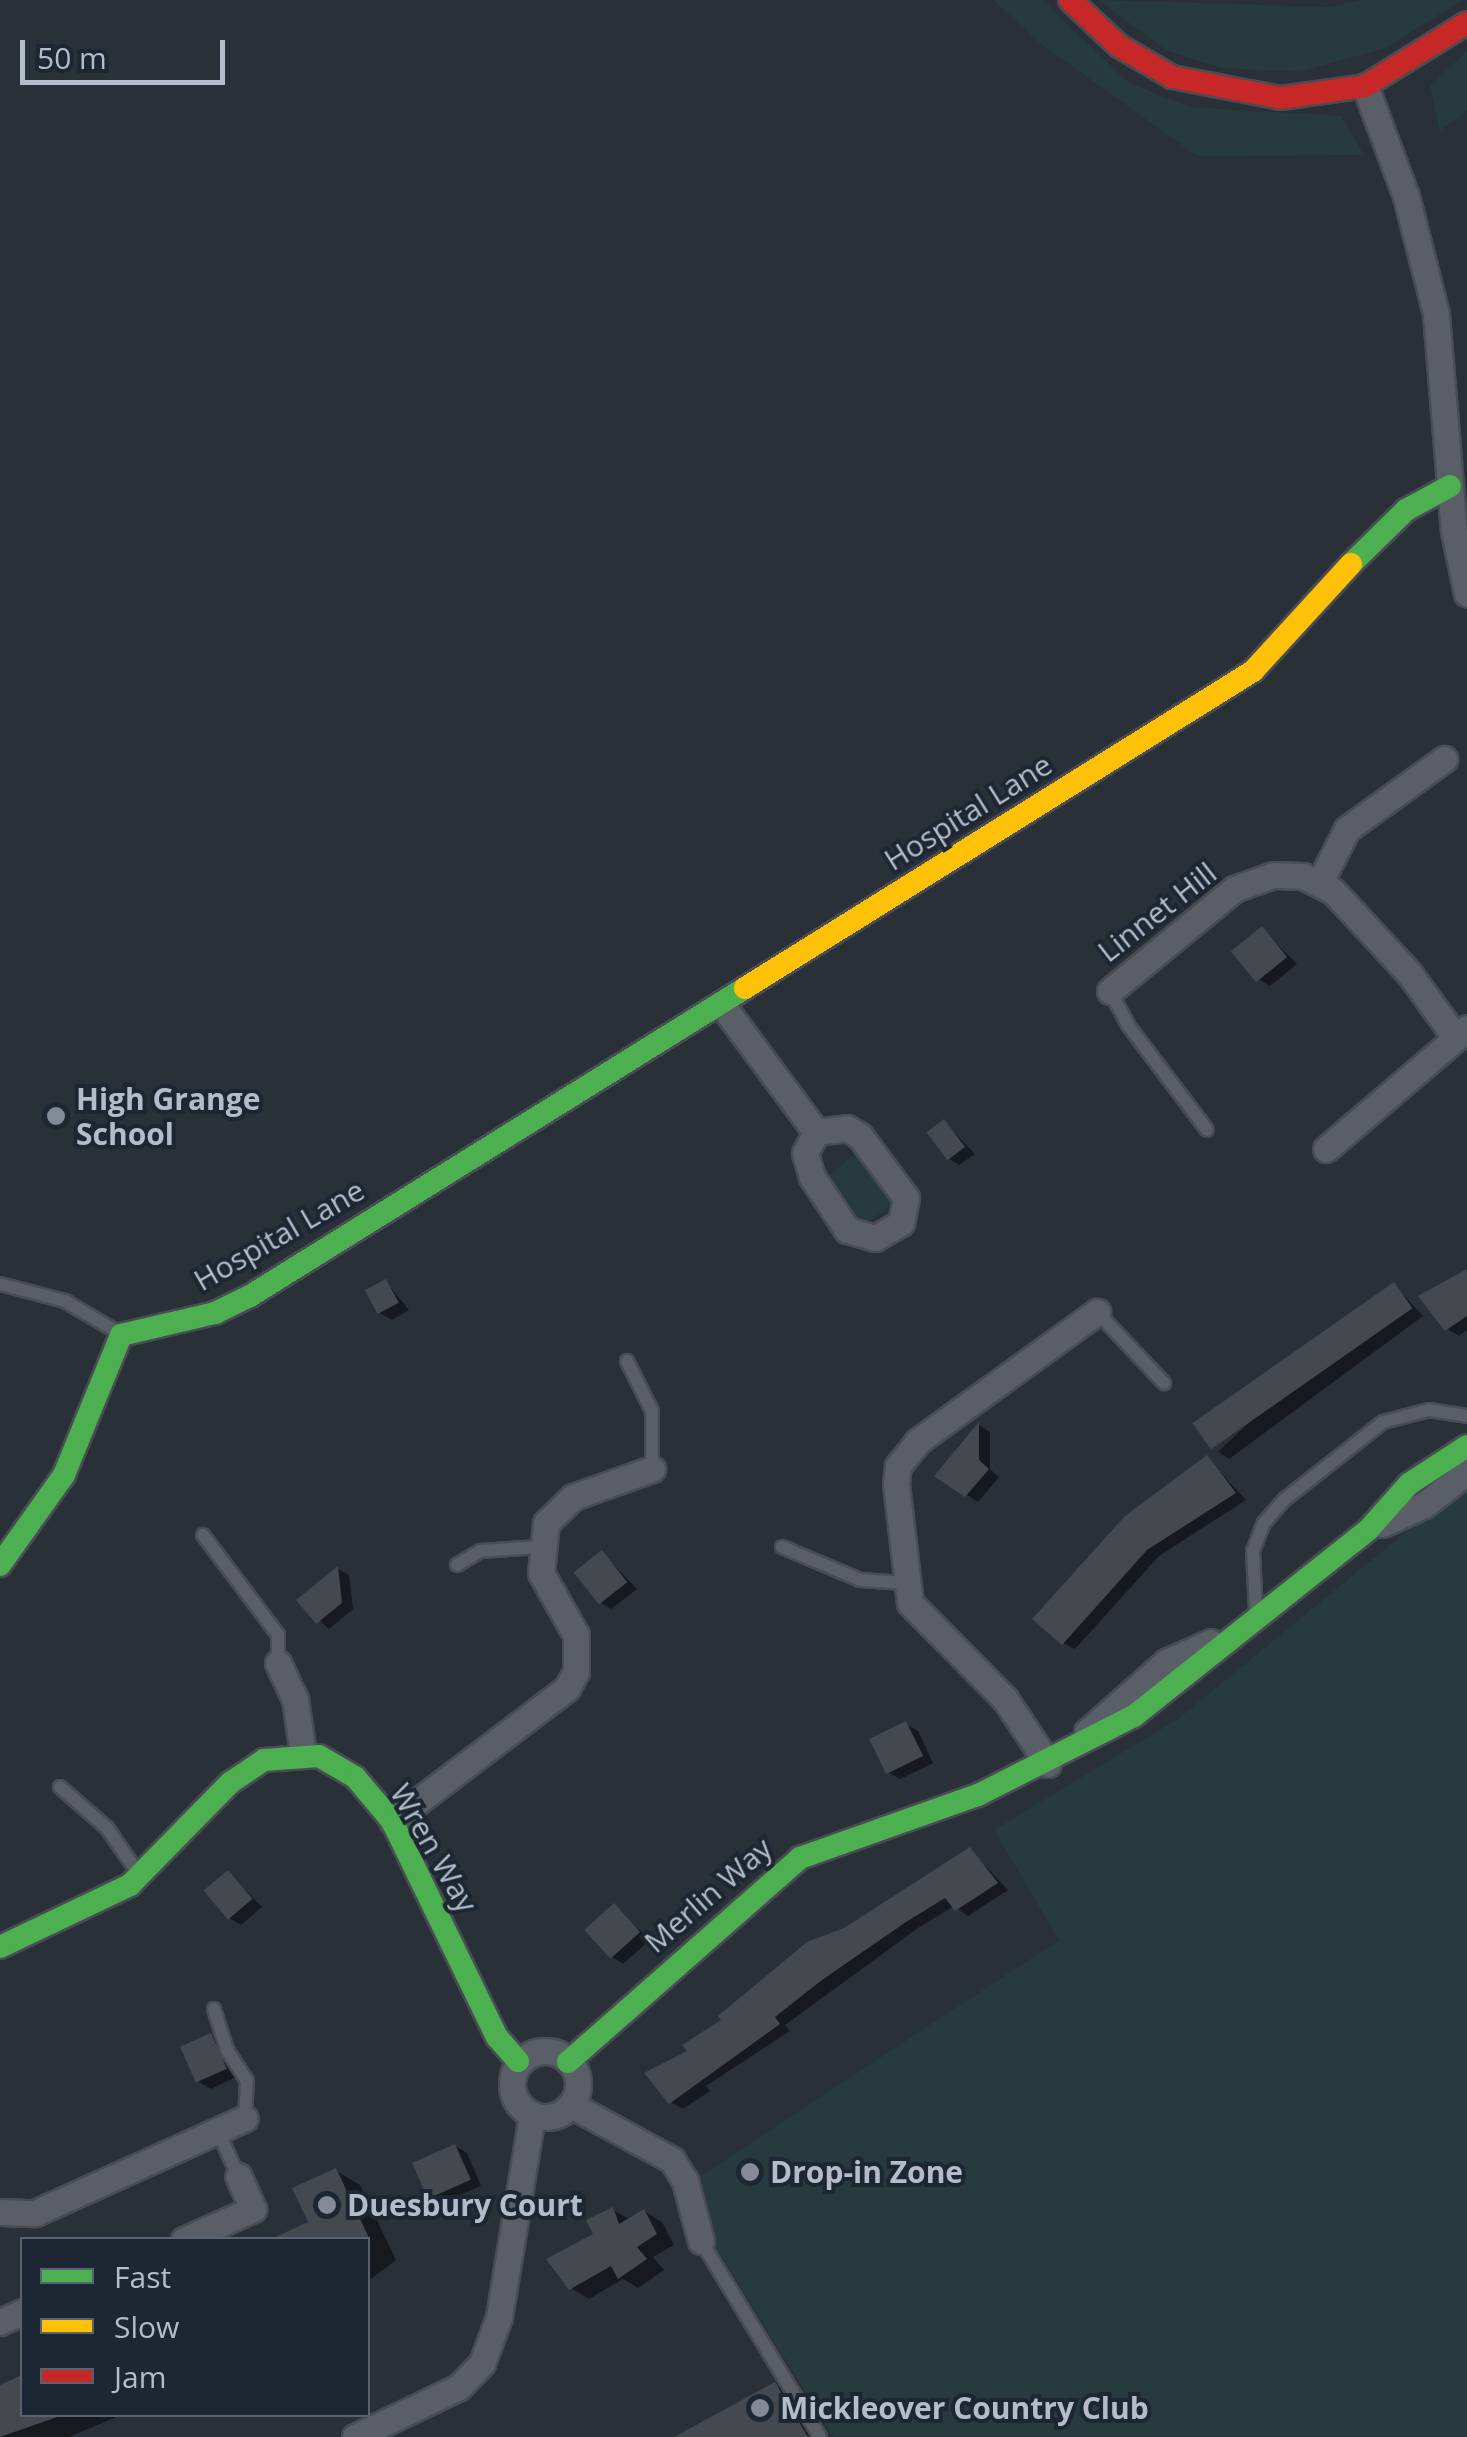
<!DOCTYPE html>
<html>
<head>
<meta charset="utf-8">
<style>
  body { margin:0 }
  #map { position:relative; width:1467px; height:2437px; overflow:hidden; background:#2a3038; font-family:"Open Sans",sans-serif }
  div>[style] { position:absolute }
  .green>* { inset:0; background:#273a3e }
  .shadow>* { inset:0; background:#0007 }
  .building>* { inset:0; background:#444950; transform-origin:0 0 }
  .roads { filter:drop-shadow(2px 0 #484c53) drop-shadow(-2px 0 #484c53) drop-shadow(0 2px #484c53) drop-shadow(0 -2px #484c53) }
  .lane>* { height:12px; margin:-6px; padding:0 6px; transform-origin:6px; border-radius:6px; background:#5a5e66 }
  .street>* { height:25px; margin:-12.5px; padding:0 12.5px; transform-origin:12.5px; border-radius:12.5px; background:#5a5e66 }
  .street>.ring { margin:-12.5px; padding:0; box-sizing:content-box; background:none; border:25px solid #5a5e66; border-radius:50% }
  .fast>* { height:22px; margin:-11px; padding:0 11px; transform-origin:11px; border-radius:11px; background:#4caf50 }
  .slow>* { height:22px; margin:-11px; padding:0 11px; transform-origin:11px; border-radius:11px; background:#ffc107 }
  .jam>* { height:22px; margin:-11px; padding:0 11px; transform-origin:11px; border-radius:11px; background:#c62828 }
  .dots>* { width:28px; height:28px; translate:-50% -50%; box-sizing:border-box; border:5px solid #1d2633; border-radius:50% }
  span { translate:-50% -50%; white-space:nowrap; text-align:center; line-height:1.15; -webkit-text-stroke:8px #1d2633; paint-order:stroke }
  .street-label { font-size:30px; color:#b4bcc9 }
  .poi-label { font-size:30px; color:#b4bcc9; font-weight:700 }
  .left { translate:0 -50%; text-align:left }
  .legend { position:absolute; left:20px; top:2237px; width:350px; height:180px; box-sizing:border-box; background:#1d2633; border:2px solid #59626f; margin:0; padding:12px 18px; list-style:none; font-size:30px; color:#b4bcc9 }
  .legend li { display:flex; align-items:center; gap:20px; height:50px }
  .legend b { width:50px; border:2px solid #59626f }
  .scale { position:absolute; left:20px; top:40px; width:205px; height:45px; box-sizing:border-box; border:5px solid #b4bcc9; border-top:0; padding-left:12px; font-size:30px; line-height:35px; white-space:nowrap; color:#b4bcc9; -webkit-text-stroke:8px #1d2633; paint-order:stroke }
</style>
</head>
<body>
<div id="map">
  <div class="green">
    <i style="clip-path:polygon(993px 0,1043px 0,1129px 83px,1190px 107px,1341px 116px,1364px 155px,1197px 156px,1040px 43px)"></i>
    <i style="clip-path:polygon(1098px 0,1331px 7px,1360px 0,1462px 0,1386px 48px,1299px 72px,1221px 68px,1166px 50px)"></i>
    <i style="clip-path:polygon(1467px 51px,1467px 111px,1440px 131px,1430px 86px)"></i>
    <i style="clip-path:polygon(859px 1150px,895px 1194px,892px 1205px,864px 1225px,857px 1225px,825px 1179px)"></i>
    <i style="clip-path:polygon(1467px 1482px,1467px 2437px,833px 2437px,710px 2237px,695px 2180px,1059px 1940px,994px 1830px,1178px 1719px)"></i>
  </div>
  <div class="shadow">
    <i style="clip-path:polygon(1262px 929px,1297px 964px,1270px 986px,1258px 979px)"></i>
    <i style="clip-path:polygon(944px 1122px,975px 1154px,959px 1165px,948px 1158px)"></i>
    <i style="clip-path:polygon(1467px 1272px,1467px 1330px,1459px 1336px,1447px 1329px)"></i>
    <i style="clip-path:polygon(386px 1282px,409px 1310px,392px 1320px,380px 1313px)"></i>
    <i style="clip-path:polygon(1394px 1285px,1423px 1316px,1229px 1459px,1218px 1452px)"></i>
    <i style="clip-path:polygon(979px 1425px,990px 1432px,990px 1469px,999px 1477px,978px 1502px,937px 1475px)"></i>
    <i style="clip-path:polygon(1207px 1458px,1246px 1500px,1159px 1556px,1075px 1649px,1063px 1643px)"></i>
    <i style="clip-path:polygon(602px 1553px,637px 1589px,611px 1609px,600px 1602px)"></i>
    <i style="clip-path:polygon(338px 1569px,349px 1575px,353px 1609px,329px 1629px,299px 1600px)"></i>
    <i style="clip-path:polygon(906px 1724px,918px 1731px,933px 1763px,900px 1779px,888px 1772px)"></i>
    <i style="clip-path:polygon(970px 1850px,1008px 1890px,968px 1916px,954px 1906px,918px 1928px,785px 2025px,790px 2031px,706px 2086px,710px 2091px,683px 2109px,671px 2102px,690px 2052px,845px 1930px)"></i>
    <i style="clip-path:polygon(228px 1873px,262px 1907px,241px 1925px,229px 1918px)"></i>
    <i style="clip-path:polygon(614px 1906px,650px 1940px,623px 1964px,612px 1957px)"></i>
    <i style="clip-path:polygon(211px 2036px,223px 2042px,238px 2076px,211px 2089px,199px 2082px)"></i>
    <i style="clip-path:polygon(455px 2146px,467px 2153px,481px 2186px,441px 2203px,429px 2196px)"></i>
    <i style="clip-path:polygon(336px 2171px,360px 2185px,396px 2260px,368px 2281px,368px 2240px,312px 2224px)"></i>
    <i style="clip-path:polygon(613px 2210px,631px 2220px,644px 2211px,662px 2222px,674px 2245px,653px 2257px,664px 2270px,638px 2288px,623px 2279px,589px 2299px,571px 2288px)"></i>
    <i style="clip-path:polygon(22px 2378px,22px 2414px,121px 2415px,69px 2437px,0 2437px,0 2388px)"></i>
    <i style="clip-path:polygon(775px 2385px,793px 2395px,818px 2437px,680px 2436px)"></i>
  </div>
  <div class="building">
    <i style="left:1262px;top:926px;width:40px;height:40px;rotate:51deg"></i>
    <i style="left:944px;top:1119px;width:35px;height:22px;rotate:53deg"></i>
    <i style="clip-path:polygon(1467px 1269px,1467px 1316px,1445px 1331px,1418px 1296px)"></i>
    <i style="left:386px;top:1279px;width:27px;height:24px;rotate:62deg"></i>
    <i style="left:1394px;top:1282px;width:32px;height:246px;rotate:55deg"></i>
    <i style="clip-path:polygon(979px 1422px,979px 1460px,989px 1469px,965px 1497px,934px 1476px)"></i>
    <i style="clip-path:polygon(1207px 1455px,1236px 1493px,1147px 1550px,1062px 1645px,1032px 1619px,1125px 1516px)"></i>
    <i style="left:602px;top:1550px;width:41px;height:36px;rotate:52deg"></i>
    <i style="clip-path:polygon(338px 1566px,342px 1603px,316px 1624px,296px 1600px)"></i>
    <i style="left:906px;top:1721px;width:39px;height:41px;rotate:64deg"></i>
    <i style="clip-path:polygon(970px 1847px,998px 1883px,955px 1911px,945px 1898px,906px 1922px,822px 1980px,775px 2017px,780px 2024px,669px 2104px,644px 2073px,687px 2051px,682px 2045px,721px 2020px,718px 2016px,807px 1942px,844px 1928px)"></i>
    <i style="left:228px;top:1870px;width:38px;height:32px;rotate:50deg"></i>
    <i style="left:614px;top:1903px;width:39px;height:40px;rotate:48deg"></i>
    <i style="left:211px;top:2033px;width:39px;height:34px;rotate:66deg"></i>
    <i style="left:455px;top:2144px;width:39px;height:47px;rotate:66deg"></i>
    <i style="clip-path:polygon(336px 2168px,370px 2240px,269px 2240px,308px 2222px,292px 2188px)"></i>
    <i style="clip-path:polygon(613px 2207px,619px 2224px,644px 2209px,657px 2234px,637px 2247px,647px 2259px,618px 2279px,611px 2266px,569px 2290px,546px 2259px,593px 2234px,586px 2220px)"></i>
    <i style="clip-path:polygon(22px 2375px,22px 2414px,66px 2414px,0 2437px,0 2385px)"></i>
    <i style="clip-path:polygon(775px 2382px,808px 2437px,674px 2437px)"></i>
  </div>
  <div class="roads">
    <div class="lane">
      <i style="left:1110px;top:991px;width:38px;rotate:62deg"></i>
      <i style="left:1128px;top:1025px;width:131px;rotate:53deg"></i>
      <i style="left:0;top:1284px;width:67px;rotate:14.7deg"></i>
      <i style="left:65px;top:1301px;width:63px;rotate:30.7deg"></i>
      <i style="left:1097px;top:1312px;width:98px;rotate:46.7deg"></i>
      <i style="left:627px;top:1361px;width:56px;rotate:63.4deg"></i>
      <i style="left:652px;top:1411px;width:58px;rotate:90deg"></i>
      <i style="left:203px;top:1535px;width:125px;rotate:53.1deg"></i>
      <i style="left:278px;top:1635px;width:28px;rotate:90deg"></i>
      <i style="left:782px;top:1547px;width:85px;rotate:22.9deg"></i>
      <i style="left:860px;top:1580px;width:45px;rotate:3.8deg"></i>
      <i style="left:457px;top:1565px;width:27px;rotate:-31deg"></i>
      <i style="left:480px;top:1551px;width:59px;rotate:-3.9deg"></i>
      <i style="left:1256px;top:1611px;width:60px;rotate:-92.9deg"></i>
      <i style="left:1253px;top:1551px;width:30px;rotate:-69deg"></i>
      <i style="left:1264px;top:1523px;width:30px;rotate:-49deg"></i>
      <i style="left:1284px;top:1500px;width:126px;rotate:-38.2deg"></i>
      <i style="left:1383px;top:1422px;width:48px;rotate:-14.6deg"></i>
      <i style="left:1429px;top:1410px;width:38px;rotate:9deg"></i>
      <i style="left:60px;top:1787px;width:62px;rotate:41.1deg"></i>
      <i style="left:107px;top:1828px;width:51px;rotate:55.4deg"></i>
      <i style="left:214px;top:2009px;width:43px;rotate:72.4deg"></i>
      <i style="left:227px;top:2050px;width:37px;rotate:57deg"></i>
      <i style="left:247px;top:2081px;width:37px;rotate:93deg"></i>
      <i style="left:218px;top:2131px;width:49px;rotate:66deg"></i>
      <i style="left:701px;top:2241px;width:229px;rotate:58.7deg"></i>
    </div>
    <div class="street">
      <i style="left:1365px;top:86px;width:117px;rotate:69.6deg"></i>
      <i style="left:1406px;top:196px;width:122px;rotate:75.7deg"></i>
      <i style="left:1436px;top:314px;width:218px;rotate:85.3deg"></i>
      <i style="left:1454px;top:531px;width:64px;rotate:78.3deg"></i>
      <i style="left:1321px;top:880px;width:57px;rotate:-63deg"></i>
      <i style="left:1347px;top:829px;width:120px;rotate:-35.8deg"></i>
      <i style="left:1110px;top:991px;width:161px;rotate:-39.4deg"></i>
      <i style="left:1234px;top:889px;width:41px;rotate:-19.7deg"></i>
      <i style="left:1273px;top:875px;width:30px;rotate:2deg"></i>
      <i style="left:1303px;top:876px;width:34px;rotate:27deg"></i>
      <i style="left:1333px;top:891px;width:112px;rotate:47.2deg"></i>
      <i style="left:1409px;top:973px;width:80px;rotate:54.1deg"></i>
      <i style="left:1456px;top:1038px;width:15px;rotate:-42deg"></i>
      <i style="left:722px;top:1005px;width:158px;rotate:53.5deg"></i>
      <i style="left:816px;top:1132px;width:31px;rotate:-7deg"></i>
      <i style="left:847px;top:1128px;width:15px;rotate:32deg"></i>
      <i style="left:860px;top:1136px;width:77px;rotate:53.4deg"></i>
      <i style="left:906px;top:1198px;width:25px;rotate:101deg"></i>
      <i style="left:901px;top:1223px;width:30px;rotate:150deg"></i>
      <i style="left:875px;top:1238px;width:29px;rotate:-164deg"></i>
      <i style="left:847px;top:1230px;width:64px;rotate:-123.4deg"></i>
      <i style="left:812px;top:1177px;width:25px;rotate:-106deg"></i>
      <i style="left:805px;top:1153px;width:24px;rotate:-62deg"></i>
      <i style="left:1326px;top:1149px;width:171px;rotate:-40.5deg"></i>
      <i style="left:1382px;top:1524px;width:46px;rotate:-24.3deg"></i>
      <i style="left:1424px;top:1505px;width:54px;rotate:-37.5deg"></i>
      <i style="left:278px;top:1663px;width:40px;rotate:65deg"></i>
      <i style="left:295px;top:1699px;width:56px;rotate:81.7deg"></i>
      <i style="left:1087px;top:1732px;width:106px;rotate:-41.5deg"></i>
      <i style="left:1166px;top:1662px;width:49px;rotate:-24deg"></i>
      <i style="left:1048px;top:1764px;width:78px;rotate:-123.5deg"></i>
      <i style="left:1005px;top:1699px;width:135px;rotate:-134.7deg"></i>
      <i style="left:910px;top:1603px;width:120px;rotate:-96.7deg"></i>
      <i style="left:896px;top:1484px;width:18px;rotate:-84deg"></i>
      <i style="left:898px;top:1466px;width:32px;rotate:-51deg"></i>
      <i style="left:918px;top:1441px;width:221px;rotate:-35.8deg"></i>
      <i style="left:392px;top:1821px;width:220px;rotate:-37.2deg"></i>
      <i style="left:567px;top:1688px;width:18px;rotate:-61deg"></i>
      <i style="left:576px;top:1672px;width:37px;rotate:-90deg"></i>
      <i style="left:576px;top:1635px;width:71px;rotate:-119.4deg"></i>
      <i style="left:541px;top:1573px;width:50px;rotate:-84.3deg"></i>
      <i style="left:546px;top:1523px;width:37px;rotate:-44deg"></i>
      <i style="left:573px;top:1497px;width:84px;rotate:-19.5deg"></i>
      <i class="ring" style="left:512px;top:2051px;width:41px;height:41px"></i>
      <i style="left:573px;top:2106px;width:113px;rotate:28.6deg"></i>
      <i style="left:672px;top:2160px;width:25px;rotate:58deg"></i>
      <i style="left:685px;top:2181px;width:62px;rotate:75.1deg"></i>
      <i style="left:0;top:2212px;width:35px;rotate:2deg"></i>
      <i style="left:35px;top:2213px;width:230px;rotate:-24.3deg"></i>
      <i style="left:184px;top:2240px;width:76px;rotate:-24.2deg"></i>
      <i style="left:253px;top:2209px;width:36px;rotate:-114deg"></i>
      <i style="left:0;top:2322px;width:24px;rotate:-24deg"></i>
      <i style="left:355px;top:2437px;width:115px;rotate:-25.7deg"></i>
      <i style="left:459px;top:2387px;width:33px;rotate:-46deg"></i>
      <i style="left:482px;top:2363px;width:49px;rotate:-69.7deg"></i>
      <i style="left:499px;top:2317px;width:205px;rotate:-80.7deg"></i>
    </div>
    <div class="fast">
      <i style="left:1351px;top:564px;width:77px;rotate:-44.5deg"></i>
      <i style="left:1406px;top:510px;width:50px;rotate:-28.6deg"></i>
      <i style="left:0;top:1565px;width:110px;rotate:-54.6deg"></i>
      <i style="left:64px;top:1475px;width:151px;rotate:-67.8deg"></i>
      <i style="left:121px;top:1335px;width:97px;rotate:-13.2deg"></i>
      <i style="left:215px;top:1313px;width:39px;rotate:-26deg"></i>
      <i style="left:250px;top:1296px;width:583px;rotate:-31.89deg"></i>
      <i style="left:0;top:1947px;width:144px;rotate:-25.5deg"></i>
      <i style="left:130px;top:1885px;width:143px;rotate:-45.6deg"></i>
      <i style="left:230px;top:1783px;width:41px;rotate:-34.1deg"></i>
      <i style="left:264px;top:1760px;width:55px;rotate:-4.2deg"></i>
      <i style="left:319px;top:1756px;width:42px;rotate:30.3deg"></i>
      <i style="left:355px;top:1777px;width:57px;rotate:49.9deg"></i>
      <i style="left:392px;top:1821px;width:240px;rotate:64.1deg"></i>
      <i style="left:497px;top:2037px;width:32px;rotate:49deg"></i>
      <i style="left:568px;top:2062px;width:309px;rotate:-41.3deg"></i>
      <i style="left:800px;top:1858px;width:189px;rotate:-19.5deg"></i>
      <i style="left:978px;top:1795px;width:175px;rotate:-26.9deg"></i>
      <i style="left:1134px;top:1716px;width:299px;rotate:-38.5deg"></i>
      <i style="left:1368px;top:1530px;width:62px;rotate:-48.3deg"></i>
      <i style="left:1409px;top:1484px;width:69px;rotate:-33.2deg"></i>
    </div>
    <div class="slow">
      <i style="left:745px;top:988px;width:599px;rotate:-31.96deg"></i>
      <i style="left:1253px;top:671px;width:145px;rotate:-47.5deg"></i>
    </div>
    <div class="jam">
      <i style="left:1070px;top:0;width:67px;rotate:43.2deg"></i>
      <i style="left:1119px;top:46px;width:61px;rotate:30.3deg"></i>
      <i style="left:1172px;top:77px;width:111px;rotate:10.9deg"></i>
      <i style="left:1281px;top:98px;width:85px;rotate:-8.1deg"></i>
      <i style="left:1365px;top:86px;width:120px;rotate:-31.7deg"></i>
    </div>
  </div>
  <div class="dots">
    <i style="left:56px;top:1116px;background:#848b96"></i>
    <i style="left:750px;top:2172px;background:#848b96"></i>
    <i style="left:327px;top:2205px;background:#848b96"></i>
    <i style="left:760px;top:2408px;background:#848b96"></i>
  </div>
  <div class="street-label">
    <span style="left:968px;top:812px;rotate:-32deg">Hospital Lane</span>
    <span style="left:1157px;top:912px;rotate:-38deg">Linnet Hill</span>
    <span style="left:279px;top:1235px;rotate:-30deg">Hospital Lane</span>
    <span style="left:434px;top:1848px;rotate:60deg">Wren Way</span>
    <span style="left:708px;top:1895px;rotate:-41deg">Merlin Way</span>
  </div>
  <div class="poi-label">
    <span class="left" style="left:76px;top:1116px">High Grange<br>School</span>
    <span class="left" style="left:770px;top:2172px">Drop-in Zone</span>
    <span class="left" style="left:347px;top:2205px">Duesbury Court</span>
    <span class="left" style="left:780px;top:2408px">Mickleover Country Club</span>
  </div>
  <ul class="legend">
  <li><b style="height:12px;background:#4caf50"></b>Fast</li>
  <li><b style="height:12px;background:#ffc107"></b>Slow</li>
  <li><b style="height:12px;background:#c62828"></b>Jam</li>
  </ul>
  <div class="scale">50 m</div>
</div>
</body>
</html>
